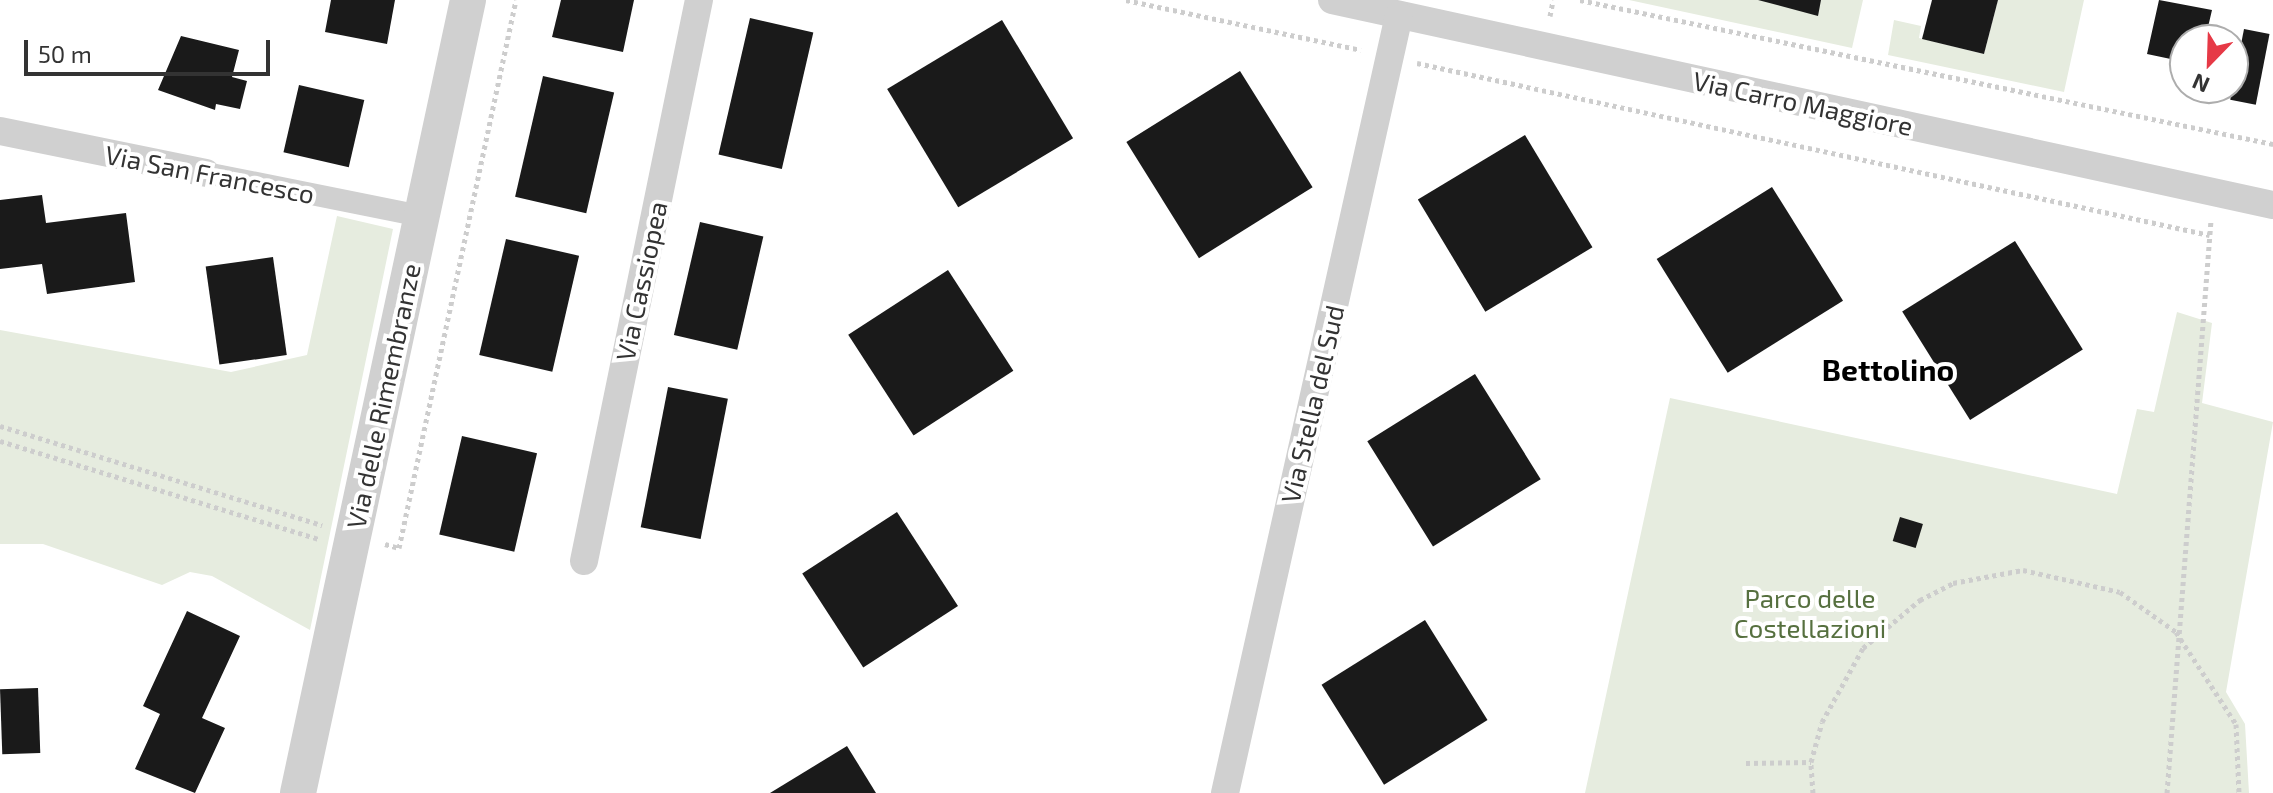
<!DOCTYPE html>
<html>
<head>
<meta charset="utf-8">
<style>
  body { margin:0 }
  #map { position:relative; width:2273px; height:793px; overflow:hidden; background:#fff; font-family:"Exo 2",sans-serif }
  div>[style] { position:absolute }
  .green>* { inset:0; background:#e6ecdf }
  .building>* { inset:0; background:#1a1a1a; transform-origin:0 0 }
  .path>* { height:5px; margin-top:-2.5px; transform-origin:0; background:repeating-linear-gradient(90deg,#cdcdcd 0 4px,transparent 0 8px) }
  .pedestrian>* { height:22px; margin:-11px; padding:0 11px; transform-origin:11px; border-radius:11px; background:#d0d0d0 }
  .minor>* { height:28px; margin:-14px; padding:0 14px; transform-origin:14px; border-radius:14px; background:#d0d0d0 }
  .tertiary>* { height:36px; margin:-18px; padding:0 18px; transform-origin:18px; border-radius:18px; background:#d0d0d0 }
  span { translate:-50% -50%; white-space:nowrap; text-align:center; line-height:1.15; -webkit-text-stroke:8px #fff; paint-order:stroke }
  .street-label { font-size:26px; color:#333 }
  .park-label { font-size:26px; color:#56703f }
  .quarter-label { font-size:30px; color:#000; font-weight:700 }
  .north { position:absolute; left:2169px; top:24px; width:80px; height:80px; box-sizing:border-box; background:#fff; border:2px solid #adadad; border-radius:50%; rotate:203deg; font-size:22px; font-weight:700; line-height:32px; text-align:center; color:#333 }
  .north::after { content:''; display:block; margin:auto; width:28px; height:36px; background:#e63946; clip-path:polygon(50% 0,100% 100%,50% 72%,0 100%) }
  .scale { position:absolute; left:24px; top:40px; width:246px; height:36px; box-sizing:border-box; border:4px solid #333; border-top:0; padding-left:10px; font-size:24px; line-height:28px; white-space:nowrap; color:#333; -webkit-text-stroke:6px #fff; paint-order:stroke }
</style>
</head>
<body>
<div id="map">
  <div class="green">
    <i style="clip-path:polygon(1629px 0,1863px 0,1852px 48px)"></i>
    <i style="clip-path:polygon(1998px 0,2084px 0,2064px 92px,1888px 55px,1894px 20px,1921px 26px,1919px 38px,1984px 54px)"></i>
    <i style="clip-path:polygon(337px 216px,393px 229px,310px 630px,212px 576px,190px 572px,162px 585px,43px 544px,0 544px,0 330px,231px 372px,307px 355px)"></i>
    <i style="clip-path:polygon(2177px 312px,2212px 323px,2202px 403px,2273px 422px,2226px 692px,2245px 724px,2249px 793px,1585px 793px,1670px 398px,2117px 494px,2137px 409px,2154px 412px)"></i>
  </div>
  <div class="building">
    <i style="clip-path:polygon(331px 0,395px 0,387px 44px,325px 32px)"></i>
    <i style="clip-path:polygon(561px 0,634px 0,623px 52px,552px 37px)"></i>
    <i style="clip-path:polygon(1758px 0,1821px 0,1818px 16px)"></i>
    <i style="clip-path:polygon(1932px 0,1998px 0,1984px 54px,1922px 39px)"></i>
    <i style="clip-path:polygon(2159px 0,2212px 10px,2205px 40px,2185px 40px,2185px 62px,2147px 54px)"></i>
    <i style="left:750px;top:18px;width:65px;height:140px;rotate:13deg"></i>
    <i style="left:1002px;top:20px;width:138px;height:134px;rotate:59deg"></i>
    <i style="left:2244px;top:29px;width:26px;height:72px;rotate:11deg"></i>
    <i style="clip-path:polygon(181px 36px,239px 50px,232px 77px,247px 81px,240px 109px,216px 104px,215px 110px,158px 90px)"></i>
    <i style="left:1240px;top:71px;width:137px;height:134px;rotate:58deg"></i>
    <i style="left:543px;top:76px;width:73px;height:124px;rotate:13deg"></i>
    <i style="left:299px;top:85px;width:67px;height:69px;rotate:13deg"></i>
    <i style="left:1525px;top:135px;width:131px;height:125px;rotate:59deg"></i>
    <i style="left:1772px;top:187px;width:134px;height:136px;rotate:58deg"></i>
    <i style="clip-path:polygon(42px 195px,46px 223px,126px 213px,135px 282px,47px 294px,42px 264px,0 269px,0 200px)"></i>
    <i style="left:700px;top:222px;width:65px;height:116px;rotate:13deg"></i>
    <i style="left:506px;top:239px;width:75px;height:119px;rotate:13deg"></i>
    <i style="left:2015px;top:241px;width:128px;height:133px;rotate:58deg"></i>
    <i style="left:273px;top:257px;width:99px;height:68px;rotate:82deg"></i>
    <i style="left:948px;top:270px;width:120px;height:119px;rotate:57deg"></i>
    <i style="left:1475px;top:374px;width:124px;height:127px;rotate:58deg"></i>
    <i style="left:668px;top:387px;width:61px;height:143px;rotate:11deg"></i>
    <i style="left:462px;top:436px;width:77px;height:101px;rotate:13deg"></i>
    <i style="left:897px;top:512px;width:112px;height:113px;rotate:57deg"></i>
    <i style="left:1900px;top:517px;width:24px;height:25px;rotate:17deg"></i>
    <i style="clip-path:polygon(187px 611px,240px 636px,202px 718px,225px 728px,195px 793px,135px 769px,160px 714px,143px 706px)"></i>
    <i style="left:1425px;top:620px;width:118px;height:122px;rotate:58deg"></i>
    <i style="left:38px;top:688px;width:65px;height:38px;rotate:88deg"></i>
    <i style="clip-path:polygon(847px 746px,876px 793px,770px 793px)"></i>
  </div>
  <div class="path">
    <i style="left:1126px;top:0;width:240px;rotate:12deg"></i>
    <i style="left:1580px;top:0;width:708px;rotate:11.74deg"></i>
    <i style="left:1550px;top:16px;width:16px;rotate:-79deg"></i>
    <i style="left:1417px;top:63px;width:811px;rotate:12.24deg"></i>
    <i style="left:0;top:426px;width:337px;rotate:17.1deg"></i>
    <i style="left:0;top:441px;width:333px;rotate:17.1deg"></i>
    <i style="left:385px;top:544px;width:15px;rotate:16deg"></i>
    <i style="left:399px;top:548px;width:560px;rotate:-77.95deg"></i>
    <i style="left:1746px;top:763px;width:65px;rotate:-0.9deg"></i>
    <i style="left:1813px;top:793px;width:31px;rotate:-94deg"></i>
    <i style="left:1811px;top:762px;width:41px;rotate:-74.6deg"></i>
    <i style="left:1822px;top:722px;width:85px;rotate:-61deg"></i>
    <i style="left:1863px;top:648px;width:75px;rotate:-40.1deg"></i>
    <i style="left:1920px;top:600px;width:37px;rotate:-27deg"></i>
    <i style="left:1953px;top:583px;width:71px;rotate:-10.5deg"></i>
    <i style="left:2023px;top:570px;width:99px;rotate:12.8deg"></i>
    <i style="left:2120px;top:592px;width:69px;rotate:35.5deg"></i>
    <i style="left:2176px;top:632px;width:110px;rotate:56.9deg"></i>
    <i style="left:2236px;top:724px;width:69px;rotate:87.5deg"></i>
    <i style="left:2167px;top:793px;width:575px;rotate:-85.61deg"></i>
  </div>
  <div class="pedestrian">
    <i style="left:206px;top:173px;width:219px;rotate:11.3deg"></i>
  </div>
  <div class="minor">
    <i style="left:1332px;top:0;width:963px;rotate:12.29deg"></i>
    <i style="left:0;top:131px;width:210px;rotate:11.5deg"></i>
    <i style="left:584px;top:561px;width:573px;rotate:-78.42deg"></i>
    <i style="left:1225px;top:793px;width:797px;rotate:-77.39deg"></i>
  </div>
  <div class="tertiary">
    <i style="left:298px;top:793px;width:811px;rotate:-77.9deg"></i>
  </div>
  <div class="street-label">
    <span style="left:1803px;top:103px;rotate:12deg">Via Carro Maggiore</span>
    <span style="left:210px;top:174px;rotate:11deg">Via San Francesco</span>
    <span style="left:641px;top:281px;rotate:-78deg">Via Cassiopea</span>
    <span style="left:383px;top:396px;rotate:-78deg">Via delle Rimembranze</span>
    <span style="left:1312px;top:404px;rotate:-77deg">Via Stella del Sud</span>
  </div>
  <div class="park-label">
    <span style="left:1810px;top:613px">Parco delle<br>Costellazioni</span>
  </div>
  <div class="quarter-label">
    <span style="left:1888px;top:369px">Bettolino</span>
  </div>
  <div class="north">N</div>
  <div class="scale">50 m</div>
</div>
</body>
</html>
